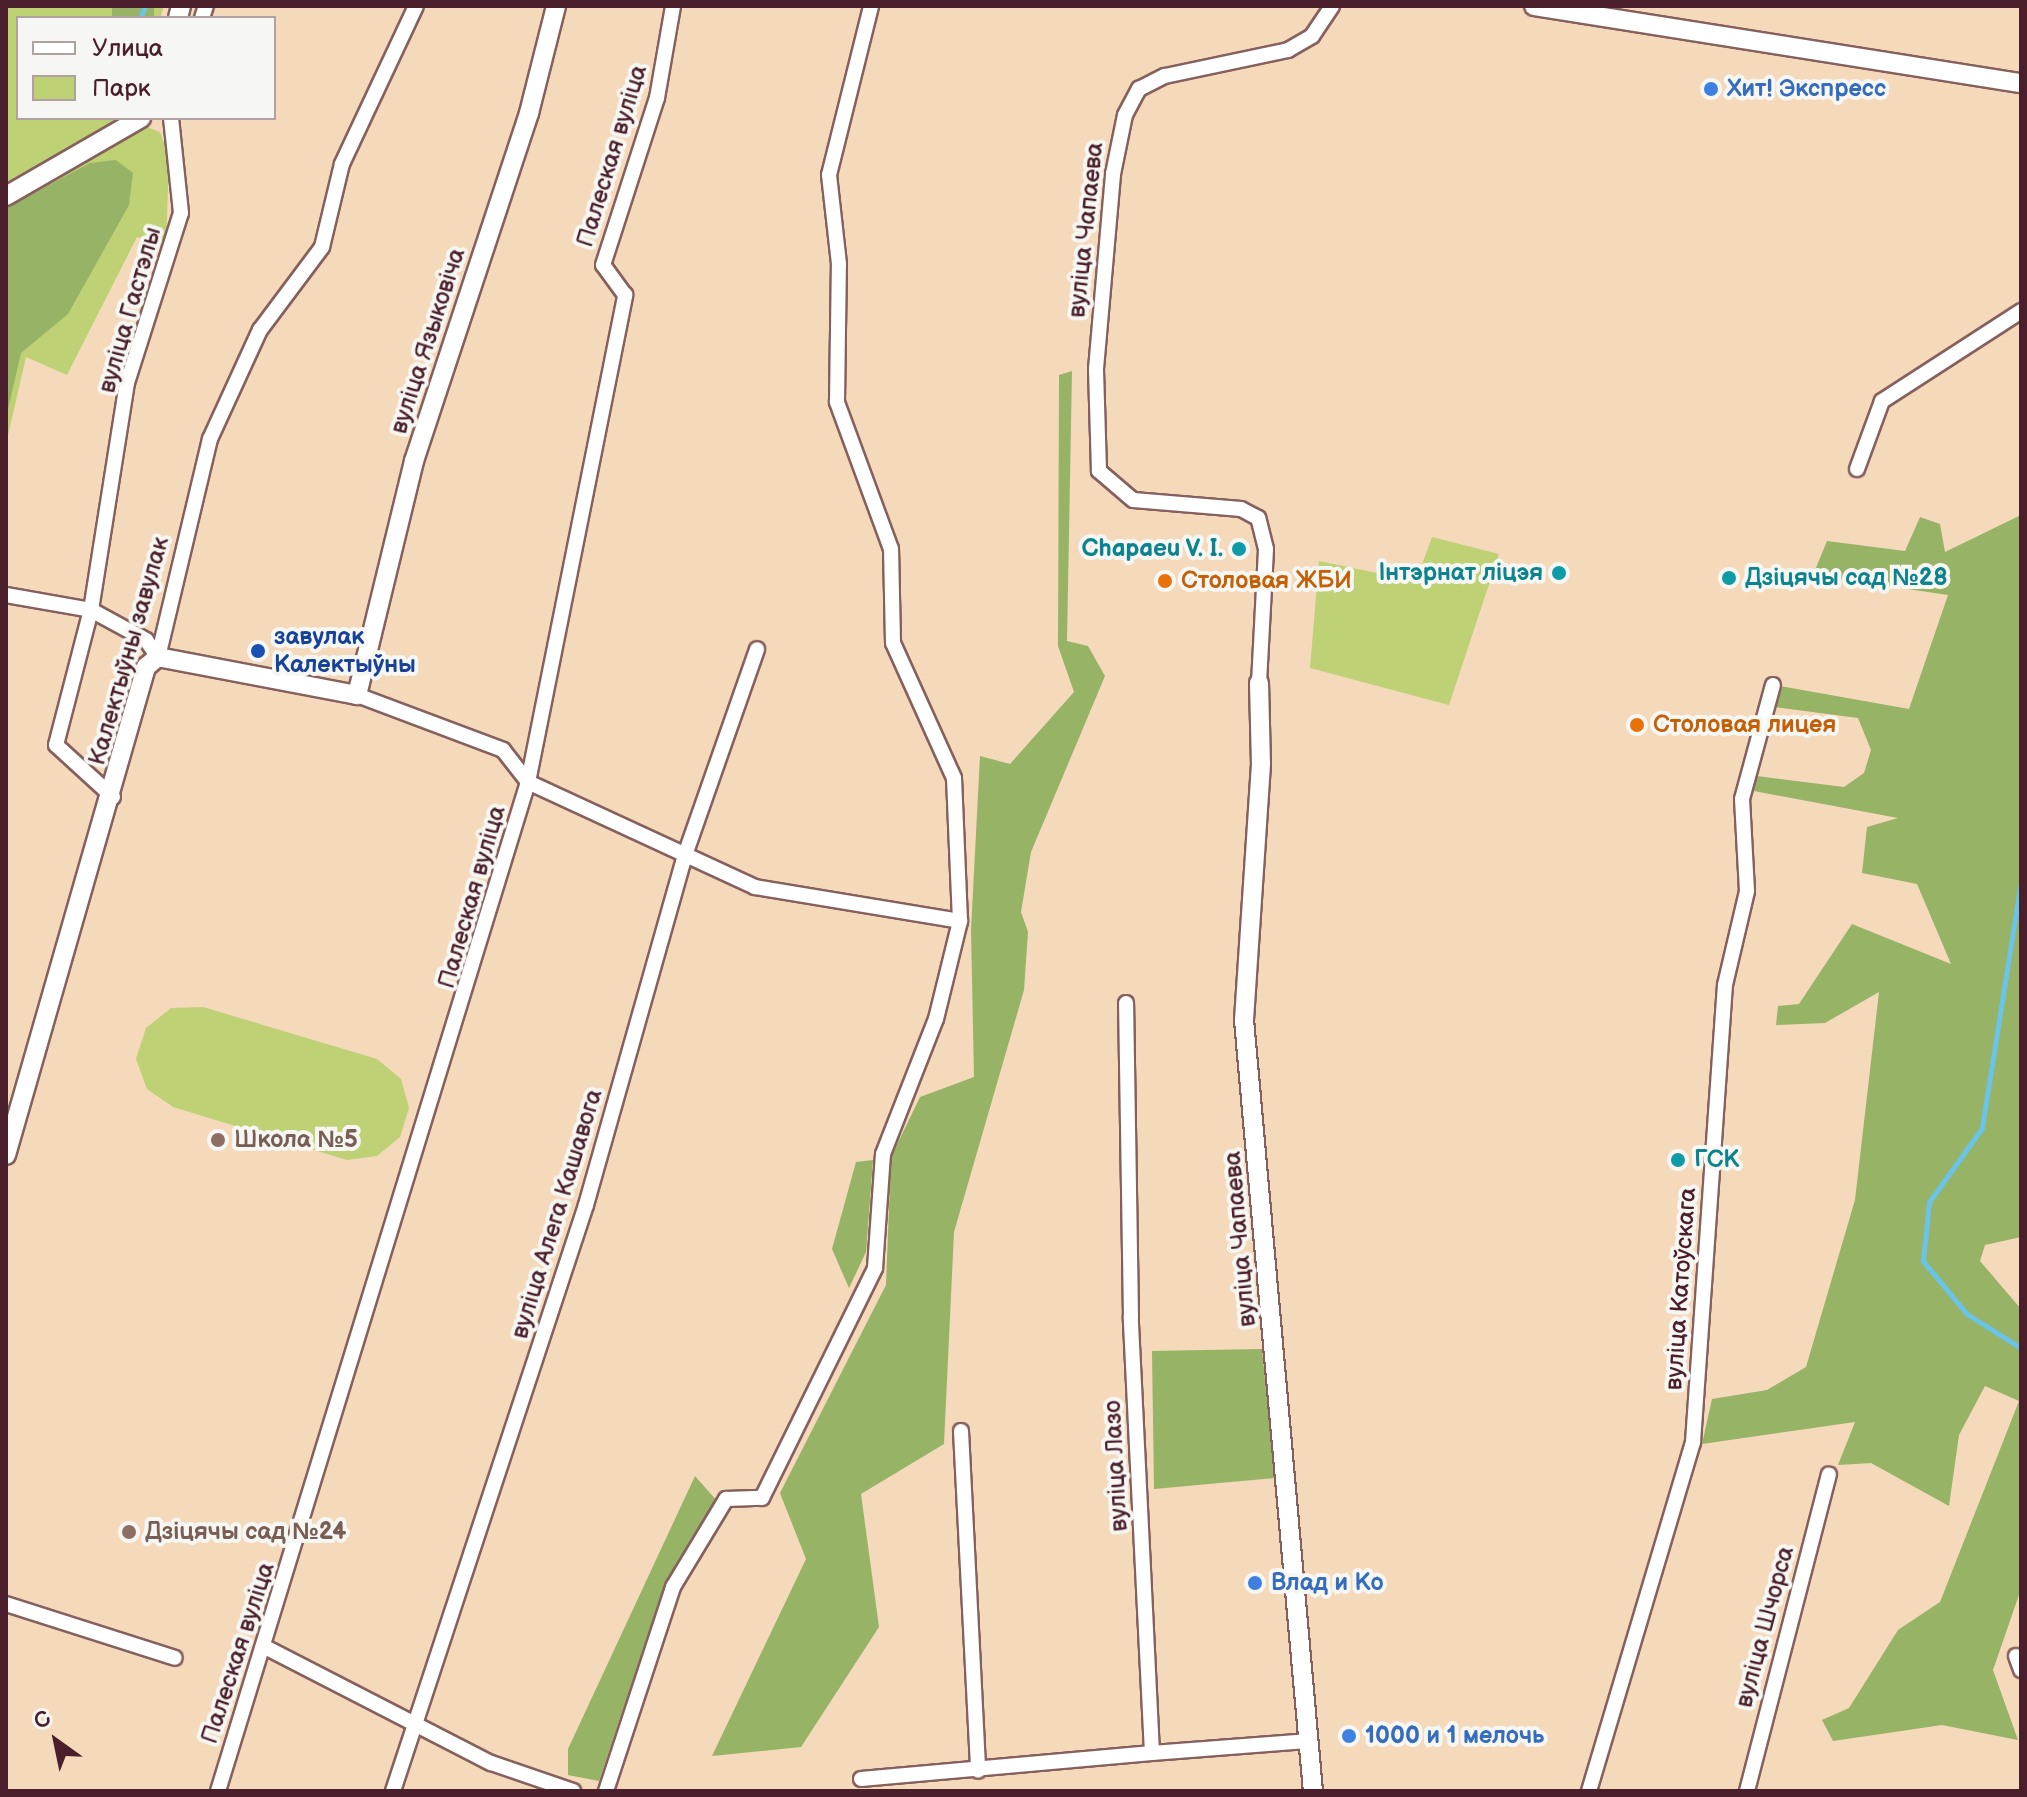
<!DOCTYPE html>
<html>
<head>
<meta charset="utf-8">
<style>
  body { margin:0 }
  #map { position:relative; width:2027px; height:1797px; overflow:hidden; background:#f4d9bb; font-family:"Balsamiq Sans",sans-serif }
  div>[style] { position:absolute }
  .green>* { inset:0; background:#bed174 }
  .forest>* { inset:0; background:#96b366; transform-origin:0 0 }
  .stream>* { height:5px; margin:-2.5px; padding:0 2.5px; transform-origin:2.5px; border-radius:2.5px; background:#69c4e7 }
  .roads { filter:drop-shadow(2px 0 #86605d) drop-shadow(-2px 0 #86605d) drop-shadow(0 2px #86605d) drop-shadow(0 -2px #86605d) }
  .street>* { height:14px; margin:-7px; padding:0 7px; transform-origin:7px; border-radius:7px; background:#fff }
  .secondary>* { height:18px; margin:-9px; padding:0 9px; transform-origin:9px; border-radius:9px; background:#fff }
  .dots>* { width:22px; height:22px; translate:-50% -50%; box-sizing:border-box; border:4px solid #f6f6f2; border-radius:50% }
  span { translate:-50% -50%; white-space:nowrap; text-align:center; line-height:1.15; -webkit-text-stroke:8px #f6f6f2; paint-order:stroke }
  .shop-label { font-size:24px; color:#366cbe; font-weight:700 }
  .left { translate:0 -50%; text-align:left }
  .street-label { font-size:24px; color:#4a1f2b }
  .culture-label { font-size:24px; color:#0d838f; font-weight:700 }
  .right { translate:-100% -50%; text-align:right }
  .food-label { font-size:24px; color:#c56008; font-weight:700 }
  .transit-label { font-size:24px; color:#164399; font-weight:700 }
  .education-label { font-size:24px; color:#785e54; font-weight:700 }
  .frame { position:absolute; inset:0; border:8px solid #4a1f2b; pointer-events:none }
  .legend { position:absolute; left:16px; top:16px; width:260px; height:104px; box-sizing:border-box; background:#f6f6f2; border:2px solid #b1a0a2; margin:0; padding:10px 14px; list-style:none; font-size:24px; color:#4a1f2b }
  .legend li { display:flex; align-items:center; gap:16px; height:40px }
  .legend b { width:40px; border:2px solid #b1a0a2 }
  .north { position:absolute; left:16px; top:1701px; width:80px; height:80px; -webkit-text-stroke:6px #f6f6f2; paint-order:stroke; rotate:327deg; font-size:22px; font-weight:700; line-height:32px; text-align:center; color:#4a1f2b }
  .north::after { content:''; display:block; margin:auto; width:28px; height:36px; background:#4a1f2b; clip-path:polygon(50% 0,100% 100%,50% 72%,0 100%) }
</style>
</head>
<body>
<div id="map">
  <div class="green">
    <i style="clip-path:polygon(6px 6px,164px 6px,160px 18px,18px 18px,18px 118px,124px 118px,160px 132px,169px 157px,166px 248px,137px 237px,67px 375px,26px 357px,6px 444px)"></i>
    <i style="clip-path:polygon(1432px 537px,1499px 554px,1449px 705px,1310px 668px,1319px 561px,1416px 581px)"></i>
    <i style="clip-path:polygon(203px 1007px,377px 1059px,401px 1079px,409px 1108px,400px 1137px,377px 1156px,347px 1160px,173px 1107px,147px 1089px,136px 1059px,146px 1028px,171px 1008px)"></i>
  </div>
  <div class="forest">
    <i style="left:112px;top:6px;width:42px;height:12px"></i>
    <i style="clip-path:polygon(116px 160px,133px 173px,129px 205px,68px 314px,21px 353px,6px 418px,6px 208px,90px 163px)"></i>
    <i style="clip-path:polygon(1072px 371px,1067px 641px,1088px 646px,1105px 676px,1031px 852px,1021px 912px,1028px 932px,1024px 990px,954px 1232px,944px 1444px,861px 1494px,879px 1627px,801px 1747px,712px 1756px,806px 1559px,780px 1493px,886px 1285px,891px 1157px,920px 1097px,974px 1077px,971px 930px,980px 756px,1010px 764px,1074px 692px,1058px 646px,1059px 375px)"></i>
    <i style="clip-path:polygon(2021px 515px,2021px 1237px,1985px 1245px,1980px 1261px,2021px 1309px,2021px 1589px,1993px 1670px,2018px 1740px,1942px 1725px,1833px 1741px,1822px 1720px,1849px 1708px,1898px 1630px,1940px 1602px,2019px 1401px,1985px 1386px,1959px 1435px,1949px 1506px,1871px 1463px,1838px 1465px,1855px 1422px,1702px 1444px,1712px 1399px,1767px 1390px,1806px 1367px,1855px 1200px,1879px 992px,1825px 1023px,1776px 1025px,1778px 1006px,1799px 1004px,1852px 924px,1951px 964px,1917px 884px,1862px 873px,1867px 827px,1898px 818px,1754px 791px,1757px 776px,1844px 787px,1864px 773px,1871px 750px,1858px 718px,1774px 707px,1780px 686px,1909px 709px,1948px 595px,1813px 575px,1827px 541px,1905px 551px,1920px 517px,1940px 524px,1945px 552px)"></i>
    <i style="clip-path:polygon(873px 1160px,866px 1252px,849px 1288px,832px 1249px,856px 1162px)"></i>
    <i style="clip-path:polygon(1262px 1349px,1275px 1478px,1154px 1489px,1152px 1351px)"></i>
    <i style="clip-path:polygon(695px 1476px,718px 1502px,664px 1587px,599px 1781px,568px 1775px,568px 1749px)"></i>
  </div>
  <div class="stream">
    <i style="left:140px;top:18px;width:13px;rotate:-67deg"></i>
    <i style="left:2021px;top:774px;width:5px;rotate:90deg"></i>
    <i style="left:2021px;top:881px;width:250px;rotate:99deg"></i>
    <i style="left:1982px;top:1128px;width:91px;rotate:125.6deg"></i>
    <i style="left:1929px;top:1202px;width:59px;rotate:95.8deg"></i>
    <i style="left:1923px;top:1261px;width:69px;rotate:50.3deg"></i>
    <i style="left:1967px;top:1314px;width:64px;rotate:32.2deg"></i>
  </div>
  <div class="roads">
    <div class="street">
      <i style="left:202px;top:18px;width:13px;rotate:-72deg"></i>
      <i style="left:1857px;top:469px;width:72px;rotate:-69.8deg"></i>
      <i style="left:1882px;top:401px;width:166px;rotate:-32.9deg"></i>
      <i style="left:6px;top:595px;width:86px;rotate:10deg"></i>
      <i style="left:91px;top:610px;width:63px;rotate:28.6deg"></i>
      <i style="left:146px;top:640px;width:21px;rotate:55deg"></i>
      <i style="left:158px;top:657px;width:224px;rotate:-76.6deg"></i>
      <i style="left:210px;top:439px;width:120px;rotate:-65.4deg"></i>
      <i style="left:260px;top:330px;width:104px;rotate:-53.2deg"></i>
      <i style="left:322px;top:247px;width:85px;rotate:-76.5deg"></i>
      <i style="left:342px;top:164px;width:174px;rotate:-64.9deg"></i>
      <i style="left:1259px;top:683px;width:134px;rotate:-87deg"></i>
      <i style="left:1266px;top:549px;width:32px;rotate:-104deg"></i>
      <i style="left:1258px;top:518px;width:19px;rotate:-152deg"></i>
      <i style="left:1241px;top:509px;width:108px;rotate:-175.2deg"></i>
      <i style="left:1133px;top:500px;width:45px;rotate:-139.5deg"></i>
      <i style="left:1099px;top:471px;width:102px;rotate:-91.7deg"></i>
      <i style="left:1096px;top:369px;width:196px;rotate:-85deg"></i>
      <i style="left:1113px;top:174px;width:60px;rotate:-78.5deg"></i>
      <i style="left:1125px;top:115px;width:30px;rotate:-62deg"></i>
      <i style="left:1139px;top:89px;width:29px;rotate:-27deg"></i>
      <i style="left:1165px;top:76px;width:126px;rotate:-11.9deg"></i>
      <i style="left:1288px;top:50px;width:28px;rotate:-30deg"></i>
      <i style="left:1312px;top:36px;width:36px;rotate:-56deg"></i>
      <i style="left:357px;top:695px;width:156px;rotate:20.6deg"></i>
      <i style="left:503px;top:750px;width:41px;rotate:52deg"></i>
      <i style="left:528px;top:782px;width:250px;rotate:24.8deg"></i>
      <i style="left:755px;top:887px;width:208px;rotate:9.4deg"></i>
      <i style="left:113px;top:797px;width:77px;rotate:-137.6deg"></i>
      <i style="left:56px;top:745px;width:139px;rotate:-75.5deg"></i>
      <i style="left:91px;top:610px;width:230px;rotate:-81deg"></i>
      <i style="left:127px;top:383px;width:178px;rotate:-72.4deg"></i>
      <i style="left:181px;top:213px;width:96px;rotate:-96deg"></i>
      <i style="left:961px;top:1431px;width:340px;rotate:87.1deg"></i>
      <i style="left:6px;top:1604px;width:177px;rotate:17.7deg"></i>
      <i style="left:263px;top:1646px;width:256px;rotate:27.2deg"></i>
      <i style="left:491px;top:1763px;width:87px;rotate:18.9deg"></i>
      <i style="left:2016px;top:1656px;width:15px;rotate:70deg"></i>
      <i style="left:1152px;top:1753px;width:155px;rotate:-4.4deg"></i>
      <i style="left:861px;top:1779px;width:292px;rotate:-5.1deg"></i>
      <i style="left:1152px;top:1753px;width:437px;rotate:-92.8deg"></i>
      <i style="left:1131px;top:1317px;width:314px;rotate:-90.9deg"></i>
      <i style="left:218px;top:1791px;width:1056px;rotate:-72.92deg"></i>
      <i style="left:528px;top:782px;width:497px;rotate:-78.7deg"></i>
      <i style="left:625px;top:295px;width:37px;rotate:-126deg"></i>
      <i style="left:603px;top:265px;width:176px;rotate:-72.1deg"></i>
      <i style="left:657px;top:98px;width:93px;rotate:-80.1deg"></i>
      <i style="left:393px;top:1791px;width:617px;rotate:-71.77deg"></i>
      <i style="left:586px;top:1205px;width:364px;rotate:-74.2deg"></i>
      <i style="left:685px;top:855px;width:218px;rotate:-70.7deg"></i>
      <i style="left:606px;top:1791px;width:215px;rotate:-71.8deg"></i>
      <i style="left:673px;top:1587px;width:103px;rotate:-58.9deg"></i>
      <i style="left:726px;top:1499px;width:36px;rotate:-2deg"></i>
      <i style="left:762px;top:1498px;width:256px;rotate:-63.8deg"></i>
      <i style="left:875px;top:1268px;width:114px;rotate:-86deg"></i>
      <i style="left:883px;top:1154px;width:145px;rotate:-68.6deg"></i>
      <i style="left:936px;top:1019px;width:101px;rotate:-76.2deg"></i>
      <i style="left:960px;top:921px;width:143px;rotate:-92.4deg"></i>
      <i style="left:954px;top:778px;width:148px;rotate:-114.3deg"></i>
      <i style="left:893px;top:643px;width:94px;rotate:-91.2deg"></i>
      <i style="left:891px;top:549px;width:157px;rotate:-110.2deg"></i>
      <i style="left:837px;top:402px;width:138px;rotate:-89.2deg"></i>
      <i style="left:839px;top:264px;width:90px;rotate:-96.4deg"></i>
      <i style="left:829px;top:175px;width:174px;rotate:-76deg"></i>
      <i style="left:1589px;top:1791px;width:364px;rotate:-73.4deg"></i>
      <i style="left:1693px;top:1442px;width:458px;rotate:-86deg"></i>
      <i style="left:1725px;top:985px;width:97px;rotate:-76.8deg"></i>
      <i style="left:1747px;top:891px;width:92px;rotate:-93.1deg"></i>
      <i style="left:1742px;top:799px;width:118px;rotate:-74.8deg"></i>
      <i style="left:1747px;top:1791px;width:327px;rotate:-75.5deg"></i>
    </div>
    <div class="secondary">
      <i style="left:1534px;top:6px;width:493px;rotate:9deg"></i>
      <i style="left:178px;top:18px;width:12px;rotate:-76deg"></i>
      <i style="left:6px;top:196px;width:156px;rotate:-30deg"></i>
      <i style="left:1259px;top:683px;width:81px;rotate:88.6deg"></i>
      <i style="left:1261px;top:764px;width:257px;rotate:93.8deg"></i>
      <i style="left:1244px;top:1020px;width:774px;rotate:84.89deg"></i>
      <i style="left:6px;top:1155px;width:508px;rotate:-73.99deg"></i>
      <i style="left:146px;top:667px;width:16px;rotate:-40deg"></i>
      <i style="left:158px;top:657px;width:203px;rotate:10.8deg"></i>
      <i style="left:357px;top:695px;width:241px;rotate:-76.3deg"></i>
      <i style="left:414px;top:461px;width:367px;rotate:-71.7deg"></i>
      <i style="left:529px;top:113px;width:110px;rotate:-75.8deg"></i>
    </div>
  </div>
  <div class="dots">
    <i style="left:1711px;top:89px;background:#3f7fe0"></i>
    <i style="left:1239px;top:549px;background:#0f9aa8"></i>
    <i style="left:1559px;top:573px;background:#0f9aa8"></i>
    <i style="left:1729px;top:578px;background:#0f9aa8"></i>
    <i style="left:1165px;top:581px;background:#e8710a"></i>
    <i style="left:258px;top:651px;background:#1a4fb4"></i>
    <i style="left:1637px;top:725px;background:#e8710a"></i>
    <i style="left:218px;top:1140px;background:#8d6e63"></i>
    <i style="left:1678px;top:1160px;background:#0f9aa8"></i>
    <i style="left:129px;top:1532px;background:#8d6e63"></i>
    <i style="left:1255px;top:1583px;background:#3f7fe0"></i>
    <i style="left:1349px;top:1736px;background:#3f7fe0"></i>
  </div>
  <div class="shop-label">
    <span class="left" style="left:1727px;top:89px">Хит! Экспресс</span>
    <span class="left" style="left:1271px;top:1583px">Влад и Ко</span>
    <span class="left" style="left:1365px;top:1736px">1000 и 1 мелочь</span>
  </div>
  <div class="street-label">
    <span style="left:612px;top:156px;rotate:-73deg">Палеская вуліца</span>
    <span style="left:1086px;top:230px;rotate:-84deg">вуліца Чапаева</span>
    <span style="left:130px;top:310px;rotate:-74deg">вуліца Гастэлы</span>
    <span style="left:428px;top:341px;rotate:-72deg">вуліца Языковіча</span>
    <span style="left:129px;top:651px;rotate:-74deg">Калектыўны завулак</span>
    <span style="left:472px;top:897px;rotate:-74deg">Палеская вуліца</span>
    <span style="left:557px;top:1214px;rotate:-73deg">вуліца Алега Кашавога</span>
    <span style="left:1240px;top:1239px;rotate:-95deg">вуліца Чапаева</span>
    <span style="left:1681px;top:1289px;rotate:-86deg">вуліца Катоўскага</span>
    <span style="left:1116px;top:1466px;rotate:-93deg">вуліца Лазо</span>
    <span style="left:1765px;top:1627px;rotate:-75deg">вуліца Шчорса</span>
    <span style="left:238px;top:1653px;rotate:-72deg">Палеская вуліца</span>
  </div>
  <div class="culture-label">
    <span class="right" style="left:1223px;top:549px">Chapaeu V. I.</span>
    <span class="right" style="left:1543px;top:573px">Інтэрнат ліцэя</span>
    <span class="left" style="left:1745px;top:578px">Дзіцячы сад №28</span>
    <span class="left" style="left:1694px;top:1160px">ГСК</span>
  </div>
  <div class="food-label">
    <span class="left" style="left:1181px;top:581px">Столовая ЖБИ</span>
    <span class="left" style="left:1653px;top:725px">Столовая лицея</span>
  </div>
  <div class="transit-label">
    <span class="left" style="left:274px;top:651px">завулак<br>Калектыўны</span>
  </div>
  <div class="education-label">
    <span class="left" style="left:234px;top:1140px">Школа №5</span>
    <span class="left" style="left:145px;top:1532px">Дзіцячы сад №24</span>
  </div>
  <div class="frame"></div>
  <ul class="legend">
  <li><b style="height:10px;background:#fff"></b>Улица</li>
  <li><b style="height:22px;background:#bed174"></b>Парк</li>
  </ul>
  <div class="north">С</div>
</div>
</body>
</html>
